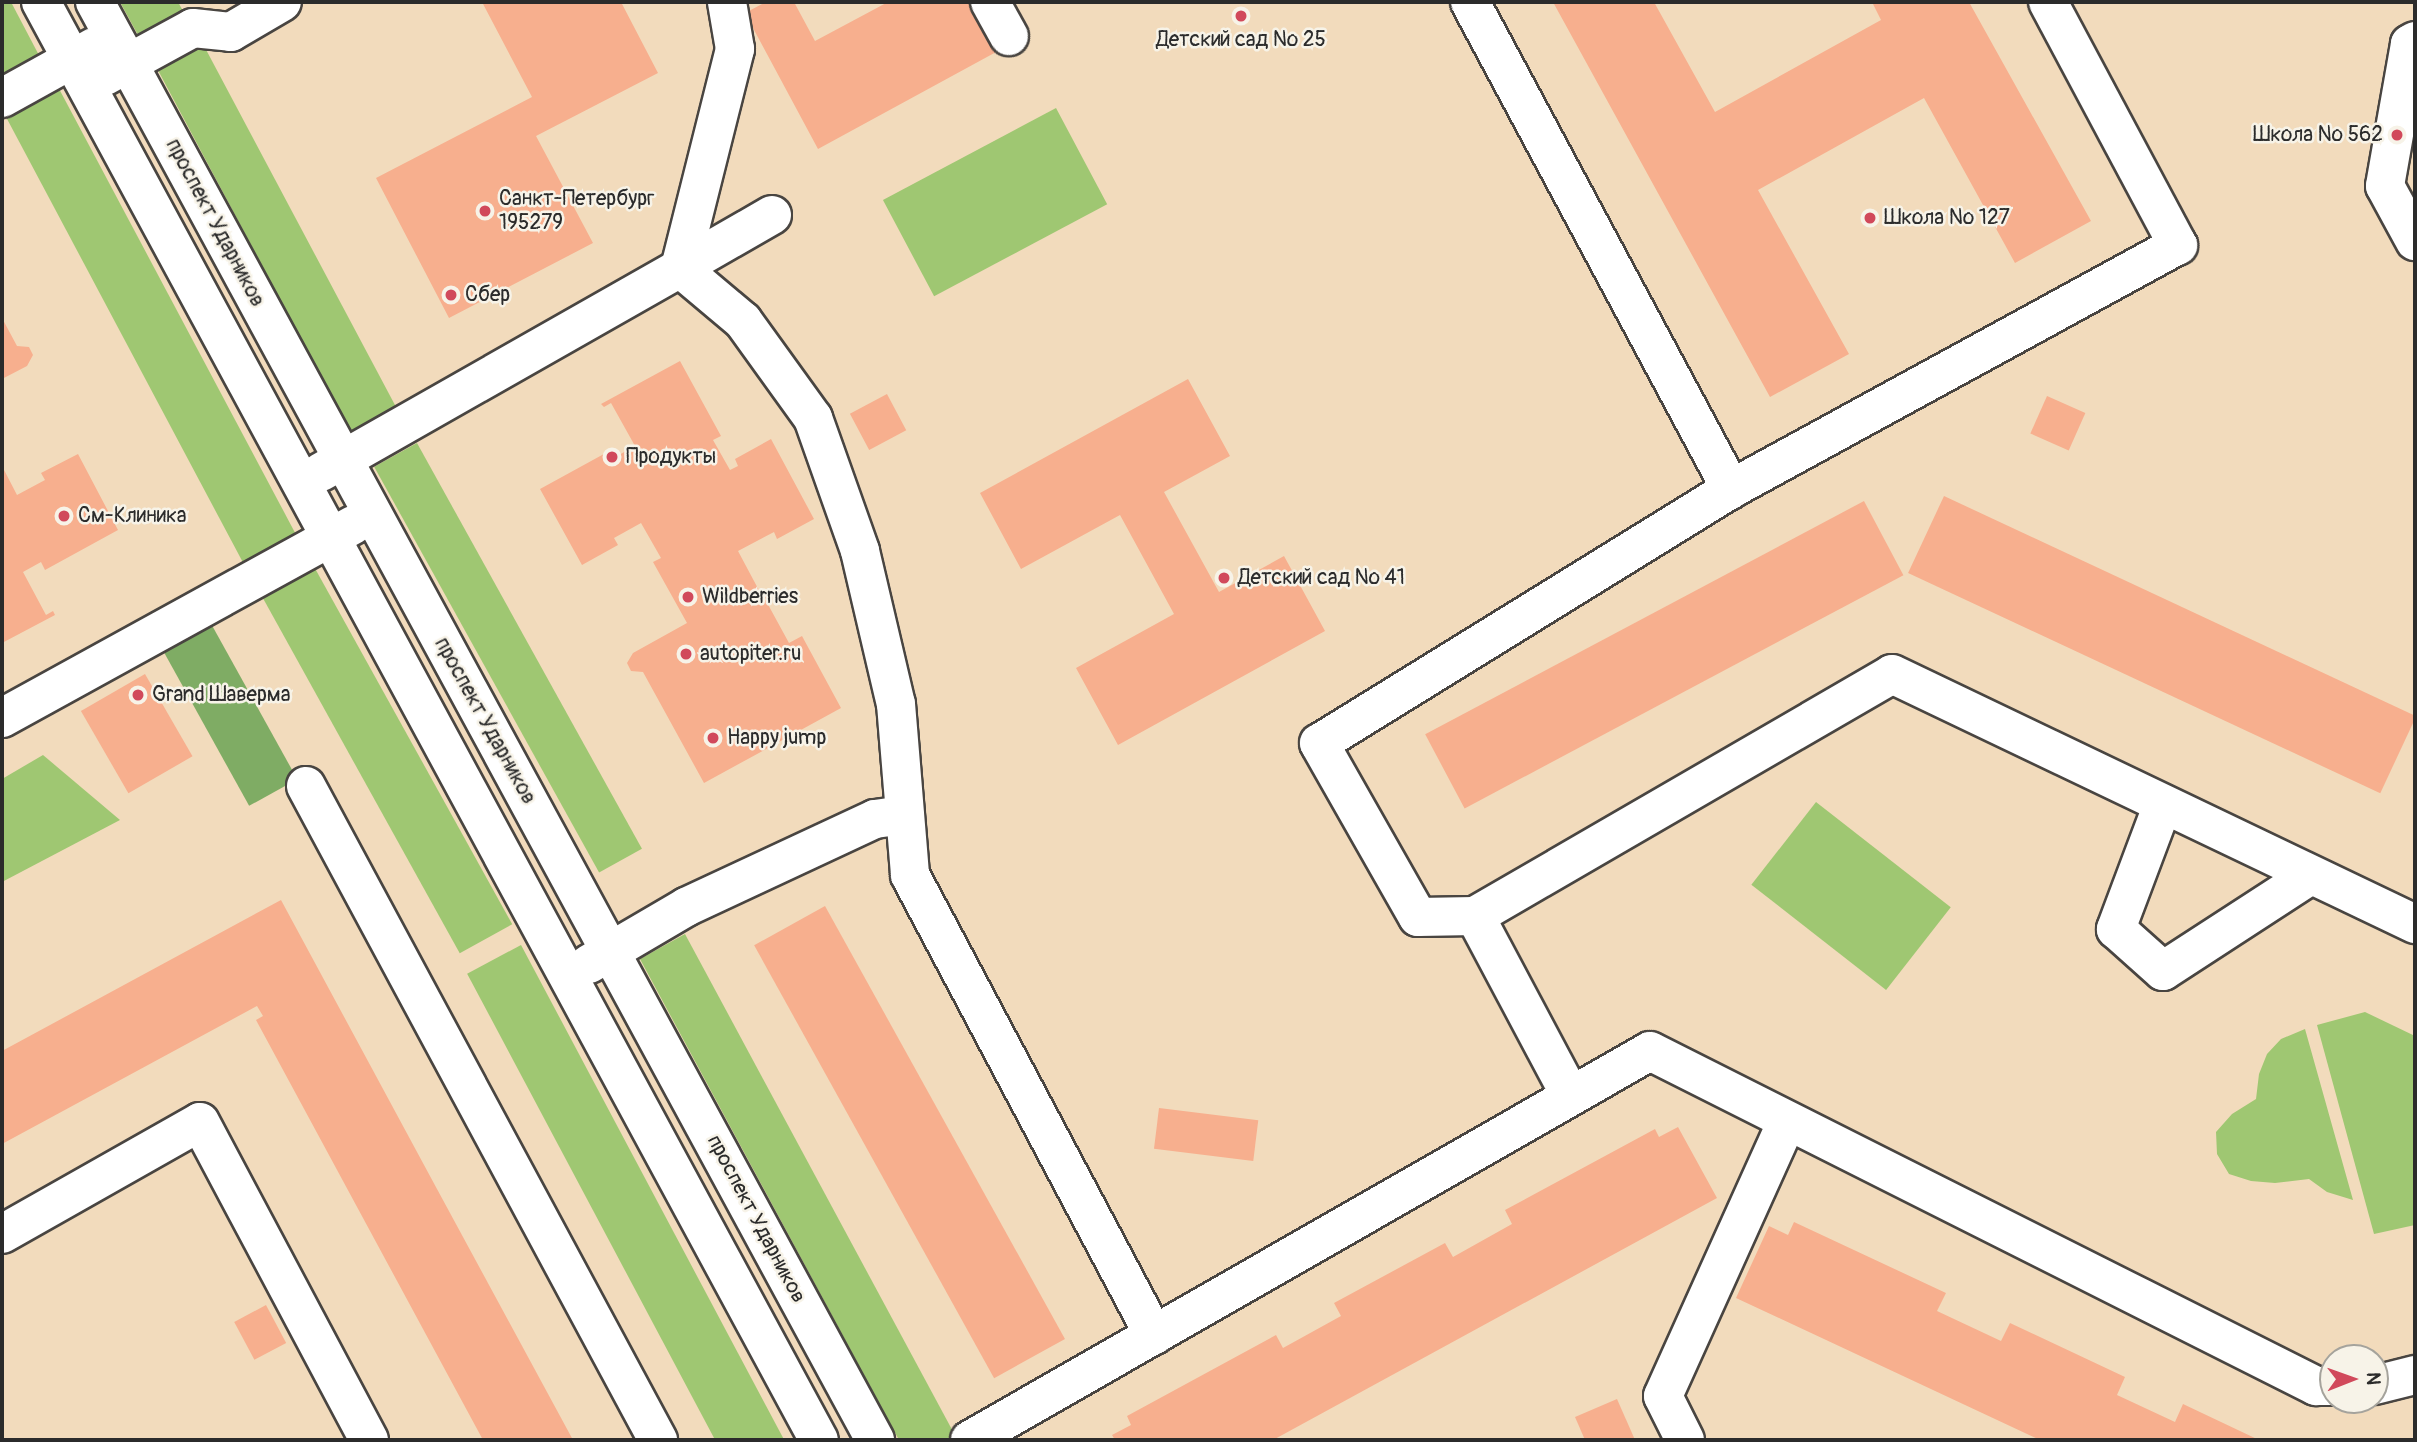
<!DOCTYPE html>
<html>
<head>
<meta charset="utf-8">
<style>
  body { margin:0 }
  #map { position:relative; width:2417px; height:1442px; overflow:hidden; background:#f2dbbc; font-family:Pangolin,sans-serif }
  div>[style] { position:absolute }
  .green>* { inset:0; background:#9fc772; transform-origin:0 0 }
  .forest>* { inset:0; background:#7fac64; transform-origin:0 0 }
  .building>* { inset:0; background:#f7af8e; transform-origin:0 0 }
  .roads { filter:drop-shadow(2px 0 #494541) drop-shadow(-2px 0 #494541) drop-shadow(0 2px #494541) drop-shadow(0 -2px #494541) }
  .minor>* { height:38px; margin:-19px; padding:0 19px; transform-origin:19px; border-radius:19px; background:#fff }
  .dots>* { width:19px; height:19px; translate:-50% -50%; box-sizing:border-box; border:4px solid #f7f3e8; border-radius:50% }
  span { translate:-50% -50%; white-space:nowrap; text-align:center; line-height:1.15; -webkit-text-stroke:5px #f7f3e8; paint-order:stroke }
  .poi-label { font-size:21px; color:#2b2b2b }
  .right { translate:-100% -50%; text-align:right }
  .left { translate:0 -50%; text-align:left }
  .street-label { font-size:21px; color:#2b2b2b }
  .frame { position:absolute; inset:0; border:4px solid #2b2b2b; pointer-events:none }
  .north { position:absolute; left:2319px; top:1344px; width:70px; height:70px; box-sizing:border-box; background:#f7f3e8; border:2px solid #a5a39c; border-radius:50%; rotate:89deg; font-size:19px; font-weight:700; line-height:28px; text-align:center; color:#2b2b2b }
  .north::after { content:''; display:block; margin:auto; width:24px; height:32px; background:#d1495b; clip-path:polygon(50% 0,100% 100%,50% 72%,0 100%) }
</style>
</head>
<body>
<div id="map">
  <div class="green">
    <i style="clip-path:polygon(2px 2px,11px 2px,42px 61px,2px 83px)"></i>
    <i style="clip-path:polygon(120px 2px,178px 2px,183px 11px,138px 35px)"></i>
    <i style="left:203px;top:44px;width:414px;height:52px;rotate:62deg"></i>
    <i style="left:57px;top:85px;width:513px;height:60px;rotate:62deg"></i>
    <i style="left:1056px;top:108px;width:109px;height:196px;rotate:62deg"></i>
    <i style="left:417px;top:443px;width:464px;height:49px;rotate:61deg"></i>
    <i style="left:312px;top:563px;width:413px;height:60px;rotate:61deg"></i>
    <i style="clip-path:polygon(43px 755px,120px 820px,2px 882px,2px 779px)"></i>
    <i style="left:1816px;top:802px;width:171px;height:105px;rotate:38deg"></i>
    <i style="clip-path:polygon(685px 934px,956px 1437px,950px 1440px,899px 1440px,640px 959px)"></i>
    <i style="left:521px;top:945px;width:561px;height:61px;rotate:62deg"></i>
    <i style="clip-path:polygon(2365px 1012px,2415px 1036px,2415px 1225px,2374px 1234px,2317px 1025px)"></i>
    <i style="clip-path:polygon(2305px 1029px,2353px 1200px,2327px 1192px,2309px 1179px,2275px 1183px,2251px 1181px,2229px 1174px,2217px 1154px,2216px 1132px,2232px 1114px,2256px 1099px,2259px 1074px,2267px 1054px,2281px 1039px)"></i>
  </div>
  <div class="forest">
    <i style="left:209px;top:620px;width:182px;height:55px;rotate:61deg"></i>
  </div>
  <div class="building">
    <i style="clip-path:polygon(482px 2px,621px 2px,658px 73px,536px 136px,593px 243px,449px 318px,376px 178px,532px 97px)"></i>
    <i style="clip-path:polygon(766px 2px,794px 2px,815px 41px,888px 2px,971px 2px,998px 51px,818px 149px,745px 13px)"></i>
    <i style="clip-path:polygon(1553px 2px,1654px 2px,1715px 112px,1881px 20px,1872px 2px,1969px 2px,2091px 221px,2015px 263px,1924px 98px,1758px 190px,1849px 354px,1770px 397px)"></i>
    <i style="clip-path:polygon(2px 318px,17px 346px,29px 347px,33px 355px,27px 366px,2px 379px)"></i>
    <i style="clip-path:polygon(680px 361px,721px 436px,713px 440px,730px 470px,738px 466px,735px 459px,771px 439px,814px 519px,777px 539px,774px 532px,738px 551px,762px 596px,770px 592px,772px 595px,765px 599px,789px 643px,802px 636px,841px 708px,704px 783px,643px 672px,631px 671px,627px 663px,633px 653px,687px 623px,653px 562px,661px 558px,641px 523px,614px 538px,618px 545px,582px 565px,540px 489px,613px 449px,617px 456px,635px 446px,611px 403px,604px 407px,601px 404px)"></i>
    <i style="clip-path:polygon(1188px 379px,1230px 456px,1164px 492px,1219px 592px,1284px 556px,1325px 631px,1118px 745px,1076px 668px,1174px 614px,1120px 515px,1021px 569px,980px 493px)"></i>
    <i style="left:887px;top:394px;width:41px;height:42px;rotate:62deg"></i>
    <i style="left:2047px;top:396px;width:42px;height:41px;rotate:24deg"></i>
    <i style="clip-path:polygon(78px 454px,118px 530px,45px 570px,41px 562px,23px 572px,46px 615px,53px 611px,55px 615px,2px 643px,2px 466px,17px 495px,45px 480px,41px 473px)"></i>
    <i style="left:1944px;top:496px;width:521px;height:85px;rotate:25deg"></i>
    <i style="left:1864px;top:501px;width:84px;height:497px;rotate:62deg"></i>
    <i style="left:145px;top:674px;width:95px;height:74px;rotate:60deg"></i>
    <i style="clip-path:polygon(281px 900px,437px 1189px,573px 1440px,483px 1440px,256px 1020px,263px 1016px,257px 1006px,2px 1144px,2px 1051px)"></i>
    <i style="left:825px;top:906px;width:495px;height:81px;rotate:61deg"></i>
    <i style="left:1159px;top:1108px;width:100px;height:41px;rotate:7deg"></i>
    <i style="clip-path:polygon(1678px 1127px,1717px 1198px,1273px 1440px,1115px 1440px,1112px 1435px,1131px 1425px,1127px 1416px,1276px 1335px,1283px 1348px,1341px 1316px,1334px 1303px,1445px 1243px,1453px 1257px,1512px 1224px,1505px 1210px,1655px 1129px,1659px 1137px)"></i>
    <i style="clip-path:polygon(1794px 1222px,1946px 1293px,1937px 1311px,2001px 1341px,2010px 1323px,2125px 1377px,2117px 1395px,2175px 1422px,2183px 1404px,2259px 1440px,2040px 1440px,1736px 1298px,1769px 1226px,1788px 1235px)"></i>
    <i style="left:266px;top:1305px;width:43px;height:36px;rotate:62deg"></i>
    <i style="clip-path:polygon(1617px 1399px,1635px 1440px,1585px 1440px,1575px 1417px)"></i>
  </div>
  <div class="roads">
    <div class="minor">
      <i style="left:41px;top:2px;width:1635px;rotate:61.59deg"></i>
      <i style="left:95px;top:2px;width:1636px;rotate:61.52deg"></i>
      <i style="left:990px;top:2px;width:39px;rotate:61deg"></i>
      <i style="left:1470px;top:2px;width:553px;rotate:61.81deg"></i>
      <i style="left:2048px;top:2px;width:276px;rotate:61.9deg"></i>
      <i style="left:2178px;top:245px;width:509px;rotate:151.37deg"></i>
      <i style="left:1731px;top:489px;width:484px;rotate:148.3deg"></i>
      <i style="left:1319px;top:743px;width:200px;rotate:60.4deg"></i>
      <i style="left:1418px;top:917px;width:57px;rotate:-1deg"></i>
      <i style="left:1475px;top:916px;width:482px;rotate:-30.1deg"></i>
      <i style="left:1892px;top:674px;width:580px;rotate:25.55deg"></i>
      <i style="left:2415px;top:41px;width:6px;rotate:149deg"></i>
      <i style="left:2410px;top:44px;width:144px;rotate:100deg"></i>
      <i style="left:2385px;top:186px;width:63px;rotate:61.4deg"></i>
      <i style="left:105px;top:76px;width:100px;rotate:-28.6deg"></i>
      <i style="left:193px;top:28px;width:38px;rotate:6deg"></i>
      <i style="left:231px;top:32px;width:59px;rotate:-30.5deg"></i>
      <i style="left:2px;top:98px;width:105px;rotate:-29deg"></i>
      <i style="left:772px;top:215px;width:106px;rotate:150.1deg"></i>
      <i style="left:680px;top:268px;width:82px;rotate:40.1deg"></i>
      <i style="left:743px;top:321px;width:120px;rotate:54.2deg"></i>
      <i style="left:813px;top:418px;width:141px;rotate:70.5deg"></i>
      <i style="left:860px;top:551px;width:157px;rotate:76.8deg"></i>
      <i style="left:896px;top:704px;width:172px;rotate:85.3deg"></i>
      <i style="left:910px;top:875px;width:521px;rotate:62.06deg"></i>
      <i style="left:321px;top:472px;width:413px;rotate:-29.6deg"></i>
      <i style="left:680px;top:268px;width:226px;rotate:-75.9deg"></i>
      <i style="left:735px;top:49px;width:48px;rotate:-99.7deg"></i>
      <i style="left:2px;top:718px;width:401px;rotate:-28.8deg"></i>
      <i style="left:306px;top:786px;width:743px;rotate:61.71deg"></i>
      <i style="left:2163px;top:804px;width:134px;rotate:110.6deg"></i>
      <i style="left:2116px;top:929px;width:63px;rotate:41.8deg"></i>
      <i style="left:2163px;top:971px;width:176px;rotate:-33deg"></i>
      <i style="left:1475px;top:916px;width:203px;rotate:62deg"></i>
      <i style="left:589px;top:964px;width:113px;rotate:-30.4deg"></i>
      <i style="left:686px;top:907px;width:208px;rotate:-25deg"></i>
      <i style="left:875px;top:819px;width:30px;rotate:-8deg"></i>
      <i style="left:2px;top:1234px;width:227px;rotate:-29.5deg"></i>
      <i style="left:200px;top:1122px;width:360px;rotate:62deg"></i>
      <i style="left:2375px;top:1385px;width:41px;rotate:-14deg"></i>
      <i style="left:970px;top:1440px;width:783px;rotate:-29.77deg"></i>
      <i style="left:1650px;top:1051px;width:746px;rotate:26.7deg"></i>
      <i style="left:2316px;top:1386px;width:17px"></i>
      <i style="left:1685px;top:1440px;width:49px;rotate:-116.6deg"></i>
      <i style="left:1663px;top:1396px;width:301px;rotate:-65.7deg"></i>
    </div>
  </div>
  <div class="dots">
    <i style="left:1241px;top:16px;background:#d1495b"></i>
    <i style="left:2397px;top:135px;background:#d1495b"></i>
    <i style="left:485px;top:211px;background:#d1495b"></i>
    <i style="left:1870px;top:218px;background:#d1495b"></i>
    <i style="left:451px;top:295px;background:#d1495b"></i>
    <i style="left:612px;top:457px;background:#d1495b"></i>
    <i style="left:64px;top:516px;background:#d1495b"></i>
    <i style="left:1224px;top:578px;background:#d1495b"></i>
    <i style="left:688px;top:597px;background:#d1495b"></i>
    <i style="left:686px;top:654px;background:#d1495b"></i>
    <i style="left:138px;top:695px;background:#d1495b"></i>
    <i style="left:713px;top:738px;background:#d1495b"></i>
  </div>
  <div class="poi-label">
    <span style="left:1241px;top:40px">Детский сад № 25</span>
    <span class="right" style="left:2383px;top:135px">Школа № 562</span>
    <span class="left" style="left:499px;top:211px">Санкт-Петербург<br>195279</span>
    <span class="left" style="left:1884px;top:218px">Школа № 127</span>
    <span class="left" style="left:465px;top:295px">Сбер</span>
    <span class="left" style="left:626px;top:457px">Продукты</span>
    <span class="left" style="left:78px;top:516px">См-Клиника</span>
    <span class="left" style="left:1238px;top:578px">Детский сад № 41</span>
    <span class="left" style="left:702px;top:597px">Wildberries</span>
    <span class="left" style="left:700px;top:654px">autopiter.ru</span>
    <span class="left" style="left:152px;top:695px">Grand Шаверма</span>
    <span class="left" style="left:727px;top:738px">Happy jump</span>
  </div>
  <div class="street-label">
    <span style="left:215px;top:223px;rotate:62deg">проспект Ударников</span>
    <span style="left:485px;top:721px;rotate:61deg">проспект Ударников</span>
    <span style="left:756px;top:1219px;rotate:62deg">проспект Ударников</span>
  </div>
  <div class="frame"></div>
  <div class="north">N</div>
</div>
</body>
</html>
